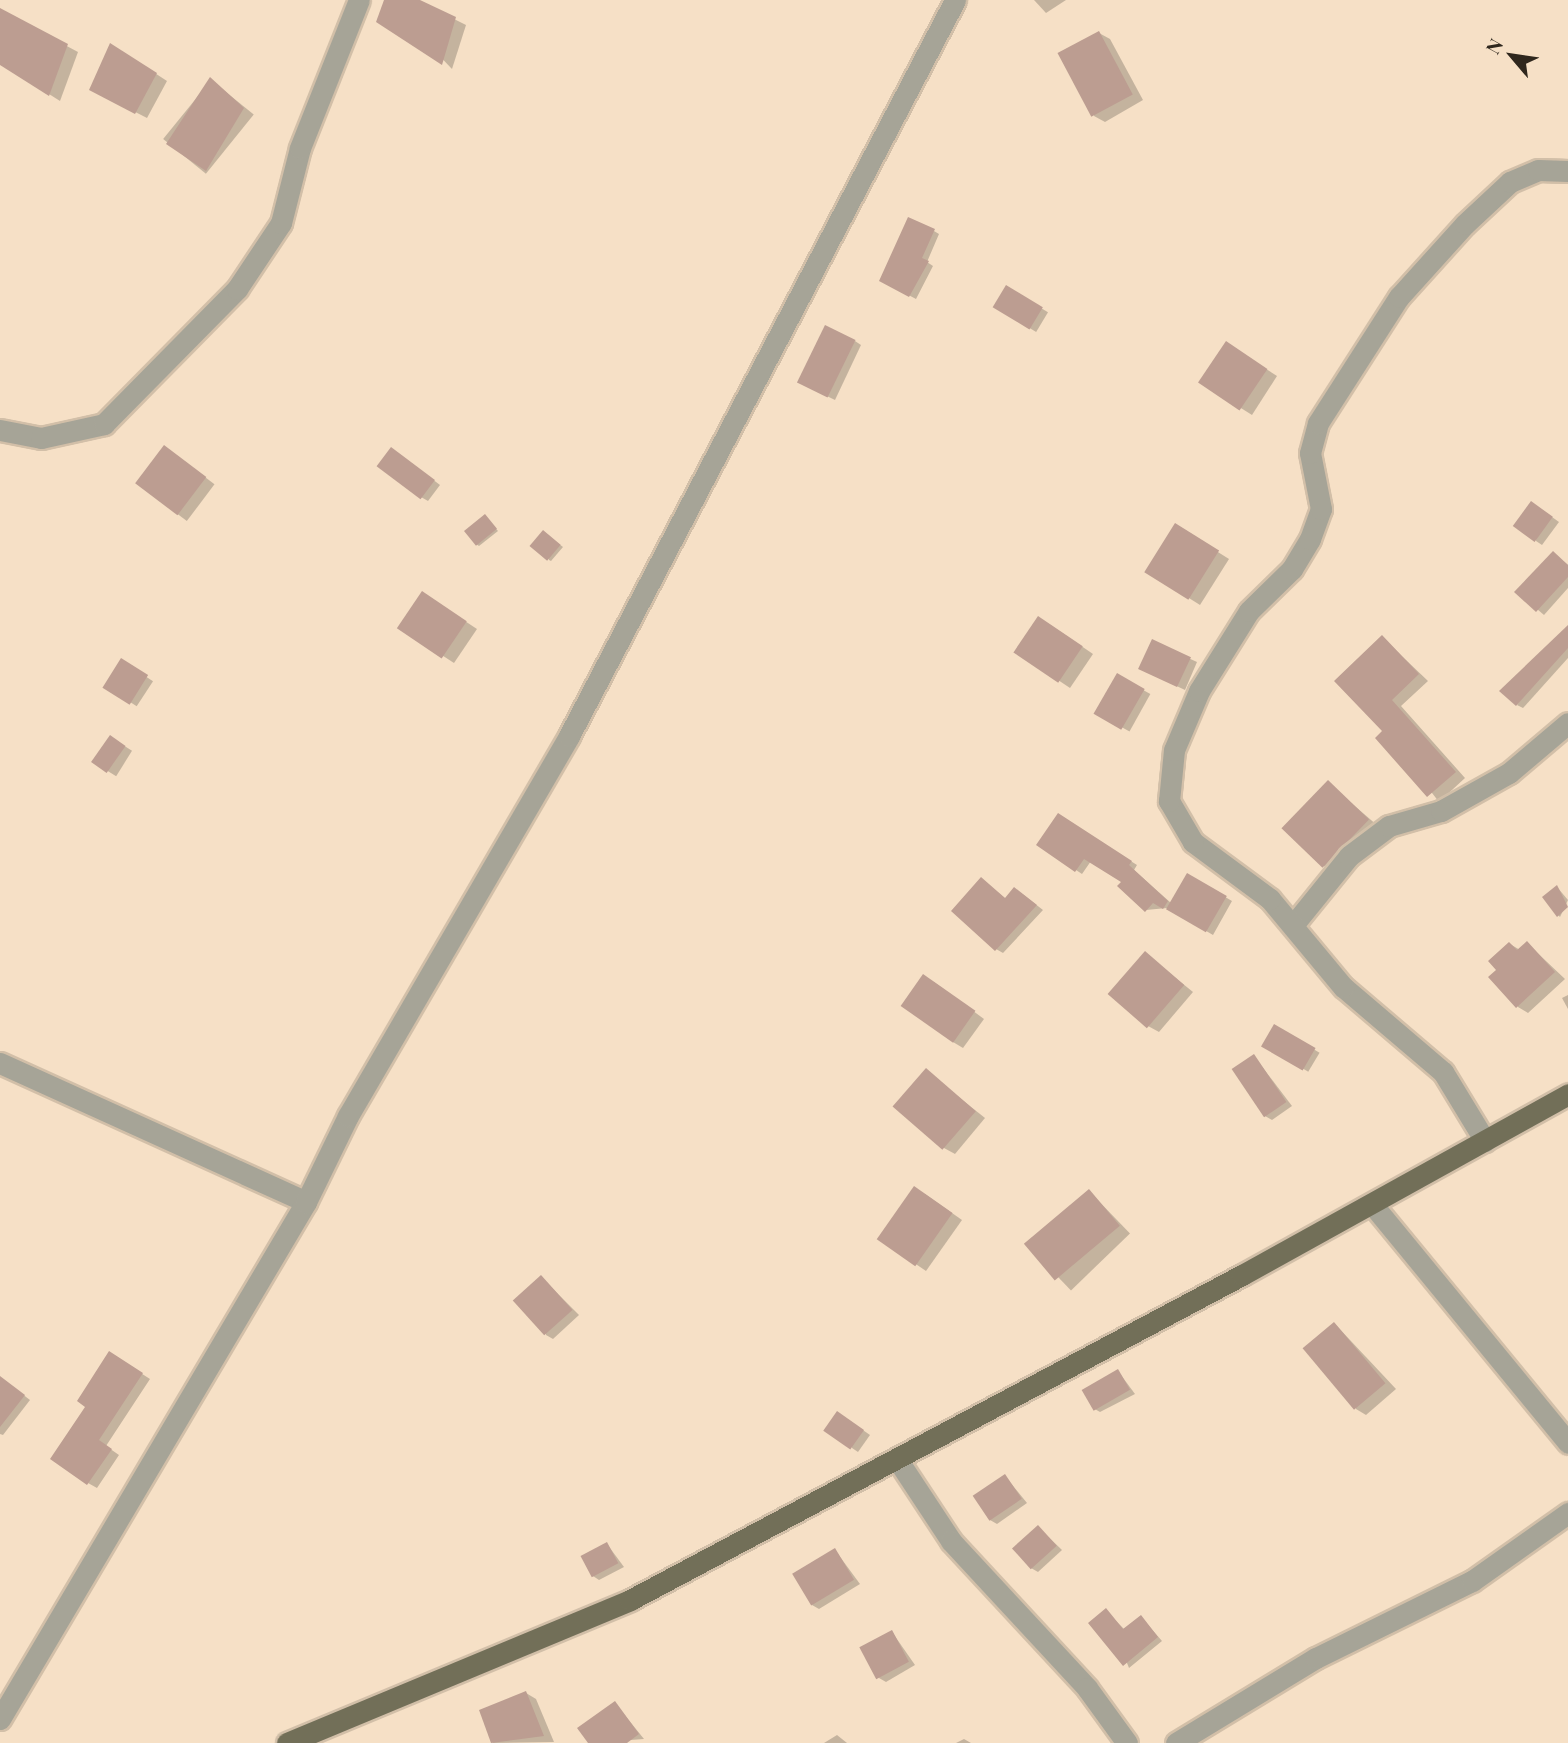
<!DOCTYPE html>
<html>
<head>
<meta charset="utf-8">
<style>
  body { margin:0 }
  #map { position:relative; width:1568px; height:1743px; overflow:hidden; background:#f6e0c6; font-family:"Playfair Display",serif }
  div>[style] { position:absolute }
  .shadow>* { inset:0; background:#0003; transform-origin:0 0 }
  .building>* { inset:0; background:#bc9d91; transform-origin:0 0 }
  .roads { filter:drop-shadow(2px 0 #d2bfa8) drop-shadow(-2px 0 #d2bfa8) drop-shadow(0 2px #d2bfa8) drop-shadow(0 -2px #d2bfa8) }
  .minor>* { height:21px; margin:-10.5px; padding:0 10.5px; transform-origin:10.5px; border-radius:10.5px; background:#a6a497 }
  .major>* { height:21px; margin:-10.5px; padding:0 10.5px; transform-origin:10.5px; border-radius:10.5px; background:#726f58 }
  span { translate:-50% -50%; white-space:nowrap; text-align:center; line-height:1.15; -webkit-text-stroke:5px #f6e0c6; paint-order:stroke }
  .north { position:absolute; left:1477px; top:21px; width:70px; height:70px; -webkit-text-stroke:5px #f6e0c6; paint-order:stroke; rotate:299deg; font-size:19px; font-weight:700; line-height:28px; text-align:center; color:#2f271d }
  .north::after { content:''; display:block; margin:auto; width:24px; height:32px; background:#2f271d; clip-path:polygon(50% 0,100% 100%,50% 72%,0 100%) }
</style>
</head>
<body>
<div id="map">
  <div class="shadow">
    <i style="clip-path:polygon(386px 0,416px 0,466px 25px,452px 69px)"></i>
    <i style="clip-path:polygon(1034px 0,1066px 0,1046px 13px)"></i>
    <i style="clip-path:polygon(1px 11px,78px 52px,60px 101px,0 63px)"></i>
    <i style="clip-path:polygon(1099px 33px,1110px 39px,1143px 100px,1105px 122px,1094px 116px)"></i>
    <i style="clip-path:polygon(121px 51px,167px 81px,147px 118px,102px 95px)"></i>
    <i style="left:211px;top:80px;width:55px;height:76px;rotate:39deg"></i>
    <i style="clip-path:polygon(934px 231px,939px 234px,927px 262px,933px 266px,916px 299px,882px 281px)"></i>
    <i style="left:1006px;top:287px;width:49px;height:23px;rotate:31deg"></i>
    <i style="clip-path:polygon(855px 341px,861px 345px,835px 400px,806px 386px)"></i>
    <i style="clip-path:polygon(1237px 350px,1277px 376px,1252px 415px,1201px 383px)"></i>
    <i style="left:165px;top:447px;width:62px;height:46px;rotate:37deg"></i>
    <i style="clip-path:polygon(398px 453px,440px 485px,428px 501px,421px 497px)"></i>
    <i style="clip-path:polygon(1538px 507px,1559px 522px,1542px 545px,1536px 541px)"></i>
    <i style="clip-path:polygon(485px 516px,498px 531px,479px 546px,476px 544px)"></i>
    <i style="clip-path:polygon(1186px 532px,1229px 559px,1200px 605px,1146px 571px)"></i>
    <i style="clip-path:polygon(546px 534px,563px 547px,551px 561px,549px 560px)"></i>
    <i style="clip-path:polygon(1553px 553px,1568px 565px,1568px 588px,1544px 615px,1517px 592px)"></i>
    <i style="clip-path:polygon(433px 600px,477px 629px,454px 663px,400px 628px)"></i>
    <i style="clip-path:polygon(1049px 624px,1093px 654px,1070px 688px,1016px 652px)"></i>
    <i style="clip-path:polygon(1568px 627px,1568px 658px,1523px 708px,1517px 705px)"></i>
    <i style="clip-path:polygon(1382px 637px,1428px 681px,1401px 706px,1465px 778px,1439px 802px,1384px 731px)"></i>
    <i style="clip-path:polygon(1153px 642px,1197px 662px,1185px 690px,1147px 672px)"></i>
    <i style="left:122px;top:661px;width:37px;height:30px;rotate:33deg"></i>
    <i style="left:1118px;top:676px;width:37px;height:43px;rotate:29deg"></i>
    <i style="left:110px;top:737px;width:26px;height:30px;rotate:32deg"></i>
    <i style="clip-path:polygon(1328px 783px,1378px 826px,1335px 872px,1324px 866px)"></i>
    <i style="clip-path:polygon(1059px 816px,1137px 865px,1134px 870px,1171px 903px,1188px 875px,1232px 901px,1213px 935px,1167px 908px,1146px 910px,1123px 882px,1091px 861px,1082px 874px,1076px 870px)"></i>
    <i style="clip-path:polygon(981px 879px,1006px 899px,1021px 893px,1043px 910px,1003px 953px,996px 949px)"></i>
    <i style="clip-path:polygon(1557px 887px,1568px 900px,1560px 917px,1558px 915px)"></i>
    <i style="clip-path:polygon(1527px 943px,1565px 979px,1528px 1013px,1518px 1007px,1498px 970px,1510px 944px,1520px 950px)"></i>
    <i style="clip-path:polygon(1146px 954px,1193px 992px,1159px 1032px,1148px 1026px)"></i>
    <i style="clip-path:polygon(934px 982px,984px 1019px,963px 1048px,953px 1042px)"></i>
    <i style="clip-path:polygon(1568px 995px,1568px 1009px,1562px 998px)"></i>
    <i style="left:1275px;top:1026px;width:52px;height:22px;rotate:31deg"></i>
    <i style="clip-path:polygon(1254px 1056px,1292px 1106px,1272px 1120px,1265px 1116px)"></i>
    <i style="clip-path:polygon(926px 1071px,985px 1118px,955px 1154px,944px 1148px)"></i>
    <i style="left:1089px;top:1191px;width:59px;height:82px;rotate:46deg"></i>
    <i style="clip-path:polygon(925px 1194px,962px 1220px,926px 1271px,879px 1239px)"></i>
    <i style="clip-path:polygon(541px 1277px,579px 1315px,553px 1339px,546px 1335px)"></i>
    <i style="clip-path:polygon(1335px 1324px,1396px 1389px,1366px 1415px,1356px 1409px)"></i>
    <i style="clip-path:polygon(119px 1359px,150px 1379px,106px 1446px,119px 1455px,97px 1488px,88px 1483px)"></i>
    <i style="clip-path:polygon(1118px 1371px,1135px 1394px,1100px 1412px,1093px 1408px)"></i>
    <i style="clip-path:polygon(0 1377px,30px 1400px,3px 1435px,0 1434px)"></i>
    <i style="clip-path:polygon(844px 1417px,870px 1435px,858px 1452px,852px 1448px)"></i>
    <i style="clip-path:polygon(1005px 1476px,1027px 1503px,997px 1524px,990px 1520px)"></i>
    <i style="clip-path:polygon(1038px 1527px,1062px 1550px,1038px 1572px,1031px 1568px)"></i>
    <i style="clip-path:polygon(607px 1544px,624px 1567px,599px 1580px,593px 1576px)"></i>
    <i style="clip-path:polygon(835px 1550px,860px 1584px,819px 1609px,812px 1605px)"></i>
    <i style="clip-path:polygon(1106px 1611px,1125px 1630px,1142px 1618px,1162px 1641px,1129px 1668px)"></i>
    <i style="clip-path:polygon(892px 1632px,915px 1665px,886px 1682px,879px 1678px)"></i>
    <i style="clip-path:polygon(526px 1693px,536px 1699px,554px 1742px,493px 1743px,481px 1711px)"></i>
    <i style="clip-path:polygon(615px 1703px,644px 1739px,590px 1743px)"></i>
    <i style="clip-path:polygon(837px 1735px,847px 1743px,824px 1743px)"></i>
    <i style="clip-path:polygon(964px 1739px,971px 1743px,956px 1743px)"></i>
  </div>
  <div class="building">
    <i style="clip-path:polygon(384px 0,420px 0,456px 17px,442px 65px,376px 22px)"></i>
    <i style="clip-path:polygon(0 8px,68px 44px,49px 96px,0 65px)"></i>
    <i style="left:1099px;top:31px;width:72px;height:47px;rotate:62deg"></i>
    <i style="clip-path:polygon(110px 43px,157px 73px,135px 114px,89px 90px)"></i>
    <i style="clip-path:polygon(210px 77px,244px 108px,206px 171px,166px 144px)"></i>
    <i style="clip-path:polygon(908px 217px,935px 229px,922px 258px,929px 261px,909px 297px,879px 281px)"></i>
    <i style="left:1006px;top:285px;width:43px;height:26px;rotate:31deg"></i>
    <i style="left:825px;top:325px;width:34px;height:64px;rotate:26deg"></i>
    <i style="left:1226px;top:341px;width:50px;height:50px;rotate:34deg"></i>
    <i style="left:164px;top:445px;width:53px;height:48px;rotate:37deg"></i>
    <i style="left:391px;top:447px;width:55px;height:24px;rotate:37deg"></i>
    <i style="left:1531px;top:501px;width:27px;height:31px;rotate:36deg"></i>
    <i style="left:485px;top:514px;width:19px;height:27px;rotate:51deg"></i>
    <i style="left:1175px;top:523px;width:52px;height:58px;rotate:32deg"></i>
    <i style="left:543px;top:530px;width:23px;height:21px;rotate:40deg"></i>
    <i style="clip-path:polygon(1553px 551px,1568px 565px,1568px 577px,1536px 612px,1514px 592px)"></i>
    <i style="left:422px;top:591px;width:54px;height:45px;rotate:34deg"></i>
    <i style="left:1038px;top:616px;width:54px;height:44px;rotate:34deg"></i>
    <i style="clip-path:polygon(1568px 625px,1568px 648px,1516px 706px,1499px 691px)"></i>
    <i style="clip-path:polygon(1382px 635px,1419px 674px,1392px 700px,1456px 772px,1427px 797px,1375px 738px,1382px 731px,1334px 681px)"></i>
    <i style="left:1152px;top:639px;width:43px;height:33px;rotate:25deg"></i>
    <i style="left:121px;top:658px;width:32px;height:35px;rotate:32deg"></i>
    <i style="left:1117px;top:673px;width:32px;height:47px;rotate:30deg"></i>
    <i style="left:110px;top:735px;width:19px;height:33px;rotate:35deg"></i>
    <i style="left:1328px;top:780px;width:57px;height:67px;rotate:44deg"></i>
    <i style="clip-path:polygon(1058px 813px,1132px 861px,1129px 865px,1168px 901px,1163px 909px,1153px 903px,1145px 912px,1117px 886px,1121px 882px,1084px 859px,1075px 872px,1036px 845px)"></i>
    <i style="left:1187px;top:873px;width:46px;height:42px;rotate:30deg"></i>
    <i style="clip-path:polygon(981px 877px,1005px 898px,1014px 887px,1037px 905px,995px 951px,951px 911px)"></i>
    <i style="clip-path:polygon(1557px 885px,1568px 907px,1557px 917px,1542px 897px)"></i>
    <i style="clip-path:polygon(1527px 941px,1555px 972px,1516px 1008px,1488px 977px,1496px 970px,1488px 961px,1509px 942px,1517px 950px)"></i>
    <i style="left:1145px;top:951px;width:52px;height:57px;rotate:41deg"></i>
    <i style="left:923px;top:974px;width:64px;height:39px;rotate:35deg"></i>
    <i style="left:1274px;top:1024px;width:48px;height:26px;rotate:30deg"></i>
    <i style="left:1254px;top:1054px;width:58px;height:27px;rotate:56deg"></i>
    <i style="left:926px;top:1068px;width:66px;height:51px;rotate:41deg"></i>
    <i style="left:914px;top:1186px;width:47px;height:65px;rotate:35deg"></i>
    <i style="left:1089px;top:1189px;width:48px;height:85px;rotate:50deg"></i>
    <i style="left:541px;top:1275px;width:47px;height:38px;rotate:48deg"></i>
    <i style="left:1334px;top:1322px;width:80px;height:41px;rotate:50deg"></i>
    <i style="clip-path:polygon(109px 1351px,143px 1373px,99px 1440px,112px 1449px,87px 1485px,50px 1459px,85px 1407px,77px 1401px)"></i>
    <i style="left:1118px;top:1369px;width:24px;height:42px;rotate:60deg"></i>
    <i style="clip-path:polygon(0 1376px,25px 1395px,0 1427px)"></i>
    <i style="left:837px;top:1411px;width:33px;height:24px;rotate:35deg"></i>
    <i style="left:1005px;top:1474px;width:30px;height:39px;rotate:56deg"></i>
    <i style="left:1038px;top:1525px;width:28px;height:35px;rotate:48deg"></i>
    <i style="left:607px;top:1542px;width:24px;height:30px;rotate:62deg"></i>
    <i style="left:835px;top:1548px;width:37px;height:50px;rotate:59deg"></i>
    <i style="clip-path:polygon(1106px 1608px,1123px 1629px,1141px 1615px,1158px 1637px,1123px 1666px,1088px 1623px)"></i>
    <i style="left:892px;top:1630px;width:36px;height:37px;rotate:62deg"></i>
    <i style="clip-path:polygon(526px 1691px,544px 1736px,491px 1743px,479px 1710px)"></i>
    <i style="clip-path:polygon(615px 1701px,639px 1734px,627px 1743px,588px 1743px,577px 1728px)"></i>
  </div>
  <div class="roads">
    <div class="minor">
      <i style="left:0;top:430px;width:42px;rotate:11deg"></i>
      <i style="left:41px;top:438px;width:65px;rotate:-12.5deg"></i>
      <i style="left:104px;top:424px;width:190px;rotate:-45.4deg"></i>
      <i style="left:237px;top:289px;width:79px;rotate:-56.3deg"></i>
      <i style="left:281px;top:223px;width:77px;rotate:-75.8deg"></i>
      <i style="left:300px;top:148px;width:159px;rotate:-68.3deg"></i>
      <i style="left:1294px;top:924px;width:87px;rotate:-51deg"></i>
      <i style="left:1349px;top:856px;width:50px;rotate:-36.9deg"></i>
      <i style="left:1389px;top:826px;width:54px;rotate:-16.1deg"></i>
      <i style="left:1441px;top:811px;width:78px;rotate:-29.2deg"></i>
      <i style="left:1509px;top:773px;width:77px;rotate:-40.3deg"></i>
      <i style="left:0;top:1063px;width:336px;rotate:24.4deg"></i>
      <i style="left:1485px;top:1141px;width:81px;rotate:-121.3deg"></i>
      <i style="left:1443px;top:1072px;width:131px;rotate:-139.6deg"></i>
      <i style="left:1343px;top:987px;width:114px;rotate:-129.7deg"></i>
      <i style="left:1270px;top:899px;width:96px;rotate:-143.5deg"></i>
      <i style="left:1193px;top:842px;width:48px;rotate:-120.3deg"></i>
      <i style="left:1169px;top:801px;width:51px;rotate:-84.4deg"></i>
      <i style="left:1174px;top:750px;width:64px;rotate:-67deg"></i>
      <i style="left:1199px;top:691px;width:94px;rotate:-58deg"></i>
      <i style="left:1249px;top:611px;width:60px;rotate:-44.3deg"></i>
      <i style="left:1292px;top:569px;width:35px;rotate:-59deg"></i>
      <i style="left:1310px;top:539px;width:32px;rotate:-70deg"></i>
      <i style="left:1321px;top:509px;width:57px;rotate:-101.1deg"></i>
      <i style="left:1310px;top:453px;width:31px;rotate:-75deg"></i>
      <i style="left:1318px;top:423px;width:150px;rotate:-57.3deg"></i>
      <i style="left:1399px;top:297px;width:98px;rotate:-47.9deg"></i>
      <i style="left:1465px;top:224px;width:62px;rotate:-43deg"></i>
      <i style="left:1510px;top:182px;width:30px;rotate:-23deg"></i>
      <i style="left:1538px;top:170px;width:30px;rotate:2deg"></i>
      <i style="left:1372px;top:1204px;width:309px;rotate:50.6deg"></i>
      <i style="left:897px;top:1459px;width:98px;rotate:56.6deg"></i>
      <i style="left:951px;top:1541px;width:200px;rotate:47.2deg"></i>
      <i style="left:1087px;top:1688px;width:68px;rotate:54deg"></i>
      <i style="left:0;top:1719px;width:601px;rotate:-59.38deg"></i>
      <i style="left:306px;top:1202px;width:96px;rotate:-64deg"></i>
      <i style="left:348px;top:1116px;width:440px;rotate:-59.8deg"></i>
      <i style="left:569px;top:736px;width:831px;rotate:-62.32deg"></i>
      <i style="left:1176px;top:1743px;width:164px;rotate:-31.3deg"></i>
      <i style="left:1316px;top:1658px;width:174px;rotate:-26.3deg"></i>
      <i style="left:1472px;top:1581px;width:118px;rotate:-35.3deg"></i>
    </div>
    <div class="major">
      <i style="left:287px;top:1743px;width:372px;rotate:-22.6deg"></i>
      <i style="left:630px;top:1600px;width:693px;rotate:-27.97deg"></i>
      <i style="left:1242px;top:1275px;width:373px;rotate:-29deg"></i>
    </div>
  </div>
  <div class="north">N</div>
</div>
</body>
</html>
